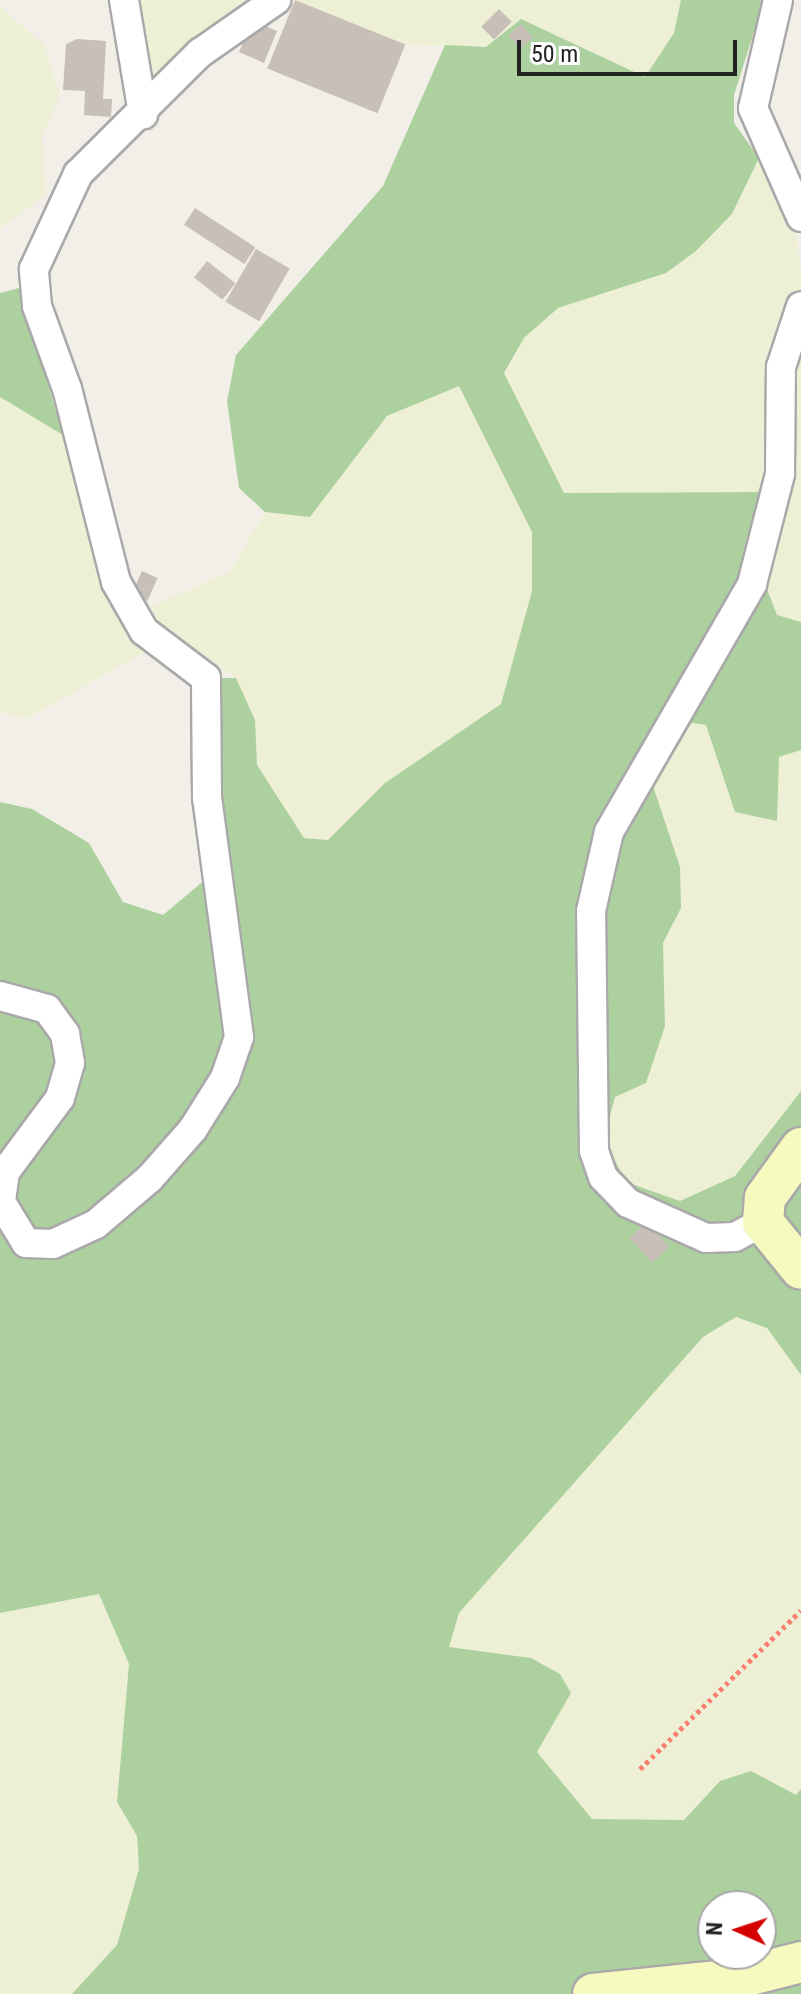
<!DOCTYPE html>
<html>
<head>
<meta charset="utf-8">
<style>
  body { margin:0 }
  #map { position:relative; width:801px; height:1994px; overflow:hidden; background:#f2efe9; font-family:"Roboto Condensed",sans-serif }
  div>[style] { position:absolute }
  .farmland>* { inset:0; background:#eef0d5 }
  .forest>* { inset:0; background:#add19e }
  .building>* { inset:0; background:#c7bfb8; transform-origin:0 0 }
  .path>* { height:5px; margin-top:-2.5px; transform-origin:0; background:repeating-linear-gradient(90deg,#fa8072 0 4px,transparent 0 8px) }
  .roads { filter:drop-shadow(2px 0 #a9a9a9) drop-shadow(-2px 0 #a9a9a9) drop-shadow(0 2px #a9a9a9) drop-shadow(0 -2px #a9a9a9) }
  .street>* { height:28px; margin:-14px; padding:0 14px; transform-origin:14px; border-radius:14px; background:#fff }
  .secondary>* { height:40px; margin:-20px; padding:0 20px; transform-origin:20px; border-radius:20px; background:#f7fabf }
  span { translate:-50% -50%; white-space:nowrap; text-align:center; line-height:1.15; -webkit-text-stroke:6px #fff; paint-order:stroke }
  .north { position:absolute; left:697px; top:1890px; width:80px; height:80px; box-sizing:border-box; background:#fff; border:2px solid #a7a7a7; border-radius:50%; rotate:273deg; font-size:22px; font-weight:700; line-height:32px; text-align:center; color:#222 }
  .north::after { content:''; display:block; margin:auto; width:28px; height:36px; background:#d40000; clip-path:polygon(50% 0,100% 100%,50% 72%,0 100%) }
  .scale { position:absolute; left:517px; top:40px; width:220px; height:36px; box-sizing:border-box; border:4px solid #222; border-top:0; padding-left:10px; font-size:24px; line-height:28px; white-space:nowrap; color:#222; -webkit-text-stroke:6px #fff; paint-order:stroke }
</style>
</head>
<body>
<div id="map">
  <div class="farmland">
    <i style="clip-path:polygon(134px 0,254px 0,146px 96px)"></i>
    <i style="clip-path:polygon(295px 0,681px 0,674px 33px,646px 77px,521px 19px,486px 47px,405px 45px,377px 114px,267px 68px)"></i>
    <i style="clip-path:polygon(0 6px,45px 46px,60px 96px,42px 137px,46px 195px,0 228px)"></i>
    <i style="clip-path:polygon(759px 158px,796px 231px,801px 272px,801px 622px,777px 615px,765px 584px,790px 492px,563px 493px,504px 373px,524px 338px,558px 308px,666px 273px,696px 251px,732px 214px)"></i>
    <i style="clip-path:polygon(458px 386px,532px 532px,532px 591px,501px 704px,385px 783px,327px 840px,304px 838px,257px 765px,255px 720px,236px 678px,175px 635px,27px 719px,0 712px,0 397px,63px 435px,120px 611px,155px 605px,230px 571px,265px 512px,310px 517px,387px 416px)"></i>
    <i style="clip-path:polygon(686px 722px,707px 725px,735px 812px,776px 821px,779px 757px,801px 750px,801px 1091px,735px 1176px,680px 1201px,626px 1182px,604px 1139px,615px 1097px,665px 1026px,663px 943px,681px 908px,680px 867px,653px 786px)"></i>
    <i style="clip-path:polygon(736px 1317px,767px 1328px,801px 1375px,801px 1789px,796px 1795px,720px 1781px,684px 1820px,592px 1819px,537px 1752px,571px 1693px,449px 1648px,458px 1613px,703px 1337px)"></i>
    <i style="clip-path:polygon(99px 1594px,129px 1664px,117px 1802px,137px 1836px,139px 1869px,117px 1945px,72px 1994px,0 1994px,0 1613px)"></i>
  </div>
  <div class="forest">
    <i style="clip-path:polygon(evenodd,681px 0,764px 0,734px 95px,734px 123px,759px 158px,732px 214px,696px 251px,666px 273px,558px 308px,524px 338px,504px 373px,564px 493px,790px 492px,765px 584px,777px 615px,801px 622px,801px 750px,779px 757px,777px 821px,735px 812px,706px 725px,686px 722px,653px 786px,680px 867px,681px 908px,663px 943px,665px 1026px,646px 1083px,615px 1097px,604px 1139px,626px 1182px,680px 1201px,735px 1176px,801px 1091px,801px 1375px,767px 1328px,736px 1317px,703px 1337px,459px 1613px,449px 1647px,531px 1658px,560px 1674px,571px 1693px,537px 1752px,592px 1819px,684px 1820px,720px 1781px,751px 1771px,796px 1795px,801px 1789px,801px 1994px,72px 1994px,117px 1945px,139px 1869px,137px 1836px,117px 1802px,129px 1664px,99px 1594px,0 1613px,0 802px,32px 809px,89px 843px,123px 902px,163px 915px,225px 863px,220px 678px,236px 678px,255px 720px,257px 765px,304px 838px,328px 840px,385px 783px,501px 704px,532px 591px,532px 532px,459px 386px,387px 416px,310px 517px,265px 512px,239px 488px,227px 401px,236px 355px,383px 186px,445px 45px,486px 47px,521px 19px,645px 77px,674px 33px,681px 0,713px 1906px,761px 1906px,761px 1954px,713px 1954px,713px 1906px)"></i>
    <i style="clip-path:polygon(19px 288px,63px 435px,0 397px,0 293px)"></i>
  </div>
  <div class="building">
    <i style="left:295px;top:0;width:119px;height:74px;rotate:22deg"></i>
    <i style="left:499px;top:9px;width:18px;height:25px;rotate:45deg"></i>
    <i style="clip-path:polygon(261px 24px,277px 31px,264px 63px,239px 52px,248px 31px,257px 34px)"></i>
    <i style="left:521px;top:24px;width:18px;height:17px;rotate:49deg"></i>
    <i style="clip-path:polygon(77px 39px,106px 41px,103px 99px,112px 99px,111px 117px,84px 115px,85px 91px,63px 90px,66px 44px)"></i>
    <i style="left:195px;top:208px;width:72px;height:20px;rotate:33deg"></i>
    <i style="left:256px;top:249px;width:39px;height:61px;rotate:30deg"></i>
    <i style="left:207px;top:261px;width:36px;height:21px;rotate:38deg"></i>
    <i style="left:142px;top:571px;width:17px;height:25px;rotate:24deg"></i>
    <i style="left:646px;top:1222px;width:34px;height:23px;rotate:47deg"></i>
  </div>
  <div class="path">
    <i style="left:640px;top:1769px;width:226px;rotate:-44.6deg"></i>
  </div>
  <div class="roads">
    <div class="street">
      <i style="left:124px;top:0;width:116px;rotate:80.5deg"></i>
      <i style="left:778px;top:0;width:111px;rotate:103deg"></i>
      <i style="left:753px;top:108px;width:119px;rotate:66.2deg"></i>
      <i style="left:0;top:996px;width:49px;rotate:15.5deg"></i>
      <i style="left:47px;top:1009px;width:31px;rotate:54deg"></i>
      <i style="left:65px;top:1034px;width:29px;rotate:80deg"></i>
      <i style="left:70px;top:1063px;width:36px;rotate:106deg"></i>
      <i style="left:60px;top:1098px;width:92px;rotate:126.6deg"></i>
      <i style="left:5px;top:1172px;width:30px;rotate:98deg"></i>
      <i style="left:1px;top:1202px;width:48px;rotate:58.6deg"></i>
      <i style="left:26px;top:1243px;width:27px;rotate:2deg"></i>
      <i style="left:53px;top:1244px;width:47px;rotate:-24.9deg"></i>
      <i style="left:96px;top:1224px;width:71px;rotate:-40.4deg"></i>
      <i style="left:150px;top:1178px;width:65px;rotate:-48.7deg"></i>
      <i style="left:193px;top:1129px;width:60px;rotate:-57.9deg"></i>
      <i style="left:225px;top:1078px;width:43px;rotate:-71.1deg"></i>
      <i style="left:239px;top:1037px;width:241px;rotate:-97.6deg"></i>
      <i style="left:207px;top:798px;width:120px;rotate:-90.5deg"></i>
      <i style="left:206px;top:678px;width:78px;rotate:-142.8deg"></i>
      <i style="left:144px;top:631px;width:56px;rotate:-119.7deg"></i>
      <i style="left:116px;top:582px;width:199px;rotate:-104.2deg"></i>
      <i style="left:67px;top:389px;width:88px;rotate:-109.9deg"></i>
      <i style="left:37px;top:306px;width:37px;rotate:-95deg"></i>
      <i style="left:34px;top:269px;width:105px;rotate:-65.1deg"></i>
      <i style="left:78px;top:174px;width:172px;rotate:-44.8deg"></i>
      <i style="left:200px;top:53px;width:93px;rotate:-34.9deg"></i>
      <i style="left:763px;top:1222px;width:32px;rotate:152deg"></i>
      <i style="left:735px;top:1237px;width:29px;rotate:178deg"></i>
      <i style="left:706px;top:1238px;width:85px;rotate:-155.8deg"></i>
      <i style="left:628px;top:1203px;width:36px;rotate:-134deg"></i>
      <i style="left:603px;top:1177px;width:28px;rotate:-109deg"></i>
      <i style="left:594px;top:1151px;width:240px;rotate:-90.7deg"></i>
      <i style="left:591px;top:911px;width:81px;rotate:-77.2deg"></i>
      <i style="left:609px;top:832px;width:286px;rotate:-60deg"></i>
      <i style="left:752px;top:584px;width:114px;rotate:-75.7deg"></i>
      <i style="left:780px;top:474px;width:107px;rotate:-89.5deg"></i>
      <i style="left:781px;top:367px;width:64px;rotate:-71.8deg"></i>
    </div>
    <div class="secondary">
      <i style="left:801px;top:1148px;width:62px;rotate:125.8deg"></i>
      <i style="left:765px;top:1198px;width:24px;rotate:95deg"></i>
      <i style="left:763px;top:1222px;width:60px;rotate:51deg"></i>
      <i style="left:593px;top:1994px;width:143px;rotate:-6deg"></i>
      <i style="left:735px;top:1979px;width:68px;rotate:-14.4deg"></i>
    </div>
  </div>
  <div class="north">N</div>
  <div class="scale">50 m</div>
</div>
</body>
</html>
